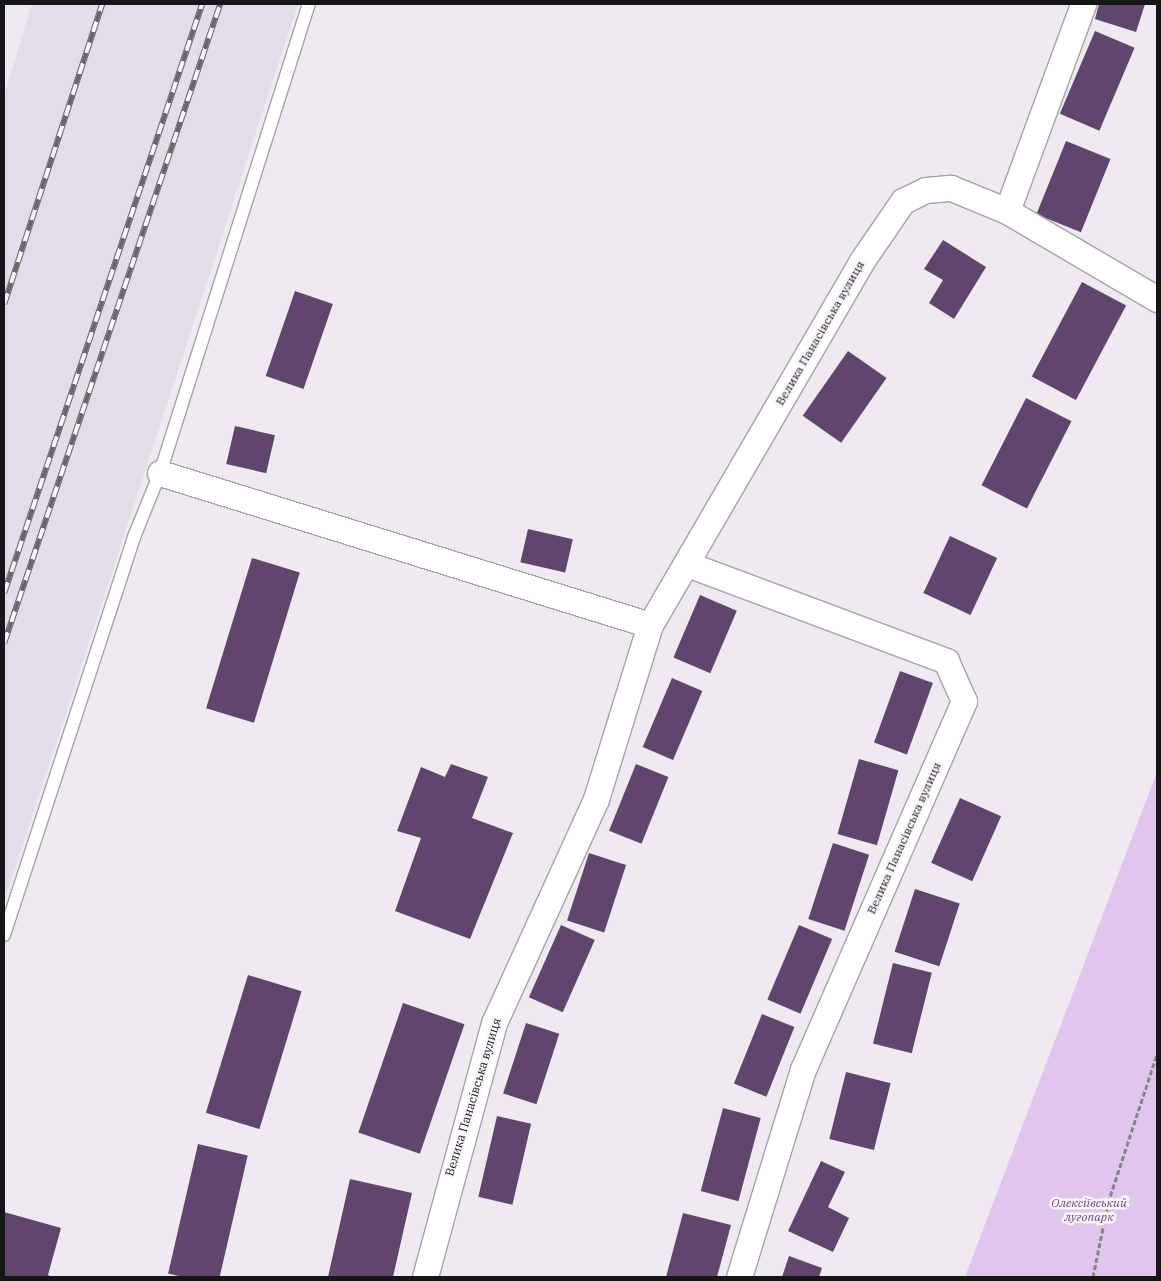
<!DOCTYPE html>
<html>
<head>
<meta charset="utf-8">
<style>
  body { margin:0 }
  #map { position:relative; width:1161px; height:1281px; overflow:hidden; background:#eeeaf0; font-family:"IBM Plex Serif",serif }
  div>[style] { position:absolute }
  .built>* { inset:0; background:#e4dce8 }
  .green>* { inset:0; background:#e0c5ed }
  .building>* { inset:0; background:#60466d; transform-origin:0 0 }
  .path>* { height:3px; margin-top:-1.5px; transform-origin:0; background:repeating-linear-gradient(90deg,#868488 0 5px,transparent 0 7.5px) }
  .roads { filter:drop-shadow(1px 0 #a5a2a7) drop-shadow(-1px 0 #a5a2a7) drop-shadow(0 1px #a5a2a7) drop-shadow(0 -1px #a5a2a7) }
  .service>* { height:12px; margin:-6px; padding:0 6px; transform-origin:6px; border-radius:6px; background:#fff }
  .minor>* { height:25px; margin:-12.5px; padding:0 12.5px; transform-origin:12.5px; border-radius:12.5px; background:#fff }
  .rail>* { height:5.5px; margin-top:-2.75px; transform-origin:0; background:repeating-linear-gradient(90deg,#fbf7fd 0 11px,#68666a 0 22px); box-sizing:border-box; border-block:1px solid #68666a }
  span { translate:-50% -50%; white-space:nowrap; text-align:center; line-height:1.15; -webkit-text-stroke:5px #fbf7fd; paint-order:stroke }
  .street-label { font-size:12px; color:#161517 }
  .park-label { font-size:12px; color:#68427b; font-style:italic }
  .frame { position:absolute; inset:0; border:5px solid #161517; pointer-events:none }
</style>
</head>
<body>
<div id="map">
  <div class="built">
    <i style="clip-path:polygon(32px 4px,298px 4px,4px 902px,4px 96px)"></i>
  </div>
  <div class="green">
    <i style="clip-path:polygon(1157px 772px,1157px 1277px,965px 1277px)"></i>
  </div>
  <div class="building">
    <i style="clip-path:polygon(1099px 4px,1145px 4px,1136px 32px,1095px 19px)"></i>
    <i style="left:1095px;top:31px;width:43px;height:90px;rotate:23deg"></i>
    <i style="left:1066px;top:141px;width:48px;height:79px;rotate:22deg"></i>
    <i style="clip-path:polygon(943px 240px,986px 267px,954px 319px,929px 303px,943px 280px,924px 269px)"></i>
    <i style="left:1082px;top:282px;width:50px;height:107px;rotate:28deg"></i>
    <i style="left:295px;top:291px;width:40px;height:90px;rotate:19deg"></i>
    <i style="left:848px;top:351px;width:47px;height:79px;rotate:35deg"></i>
    <i style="left:1026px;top:398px;width:51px;height:98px;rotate:27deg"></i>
    <i style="left:235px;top:426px;width:41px;height:39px;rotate:13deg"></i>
    <i style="left:528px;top:529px;width:46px;height:34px;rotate:13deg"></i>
    <i style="left:950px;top:536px;width:52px;height:63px;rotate:25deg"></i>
    <i style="left:252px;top:558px;width:50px;height:157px;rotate:17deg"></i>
    <i style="left:700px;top:595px;width:40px;height:68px;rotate:23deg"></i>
    <i style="left:900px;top:671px;width:35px;height:76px;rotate:20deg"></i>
    <i style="left:672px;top:678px;width:33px;height:75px;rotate:23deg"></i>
    <i style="left:859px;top:759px;width:41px;height:78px;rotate:16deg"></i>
    <i style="clip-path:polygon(451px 764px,488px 777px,472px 818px,513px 833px,470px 939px,395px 911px,421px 838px,397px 831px,421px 767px,445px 777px)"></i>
    <i style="left:636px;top:764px;width:35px;height:72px;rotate:22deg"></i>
    <i style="left:960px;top:798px;width:45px;height:71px;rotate:24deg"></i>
    <i style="left:833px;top:843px;width:38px;height:80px;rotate:18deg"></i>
    <i style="left:589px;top:853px;width:39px;height:71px;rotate:18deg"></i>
    <i style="left:915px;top:889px;width:47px;height:66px;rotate:18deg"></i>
    <i style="left:561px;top:925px;width:37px;height:79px;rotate:24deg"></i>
    <i style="left:799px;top:925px;width:36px;height:81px;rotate:23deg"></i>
    <i style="left:893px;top:963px;width:40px;height:83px;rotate:14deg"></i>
    <i style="left:248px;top:975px;width:56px;height:144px;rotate:17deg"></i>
    <i style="left:403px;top:1003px;width:65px;height:137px;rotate:19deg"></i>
    <i style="left:762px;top:1014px;width:35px;height:75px;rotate:22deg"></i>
    <i style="left:526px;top:1023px;width:35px;height:74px;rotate:18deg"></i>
    <i style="left:846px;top:1072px;width:46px;height:69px;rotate:14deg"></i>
    <i style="left:723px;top:1108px;width:39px;height:86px;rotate:15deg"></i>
    <i style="left:497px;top:1116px;width:35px;height:83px;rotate:13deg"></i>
    <i style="left:198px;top:1144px;width:51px;height:133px;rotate:13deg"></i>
    <i style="clip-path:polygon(821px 1161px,845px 1172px,828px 1207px,849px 1218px,833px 1252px,788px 1231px)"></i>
    <i style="clip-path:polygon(350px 1179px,412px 1193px,393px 1277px,328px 1277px)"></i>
    <i style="clip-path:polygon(4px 1212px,61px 1228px,48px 1275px,52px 1277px,4px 1277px)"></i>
    <i style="clip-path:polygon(683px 1213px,731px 1225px,717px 1277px,666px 1277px)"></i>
    <i style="clip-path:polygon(789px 1256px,822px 1268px,819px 1277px,782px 1277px)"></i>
  </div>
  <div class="path">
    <i style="left:1093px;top:1277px;width:76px;rotate:-78.5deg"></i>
    <i style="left:1108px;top:1203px;width:157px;rotate:-71.8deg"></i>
  </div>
  <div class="roads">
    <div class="service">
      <i style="left:4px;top:935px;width:419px;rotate:-71.9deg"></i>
      <i style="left:134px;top:537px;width:69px;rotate:-67.9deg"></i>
      <i style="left:160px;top:473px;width:492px;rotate:-72.4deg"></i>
    </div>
    <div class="minor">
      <i style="left:1007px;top:211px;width:174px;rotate:30.4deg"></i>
      <i style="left:160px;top:473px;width:513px;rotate:17.23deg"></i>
      <i style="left:687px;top:564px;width:277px;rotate:20.5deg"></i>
      <i style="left:946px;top:661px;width:44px;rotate:65.8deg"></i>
      <i style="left:964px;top:701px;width:402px;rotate:113.6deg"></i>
      <i style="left:803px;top:1069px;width:218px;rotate:107.1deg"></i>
      <i style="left:425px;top:1277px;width:263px;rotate:-74.8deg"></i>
      <i style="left:494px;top:1023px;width:246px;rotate:-65.5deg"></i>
      <i style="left:596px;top:799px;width:182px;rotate:-72.8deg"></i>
      <i style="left:650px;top:625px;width:420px;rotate:-59.8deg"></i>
      <i style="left:861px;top:262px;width:74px;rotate:-55.5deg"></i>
      <i style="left:903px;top:201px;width:25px;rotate:-26deg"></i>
      <i style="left:926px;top:190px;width:25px;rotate:-5deg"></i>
      <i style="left:951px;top:188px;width:61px;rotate:22.3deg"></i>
      <i style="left:1007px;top:211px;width:221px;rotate:-69.8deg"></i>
    </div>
  </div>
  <div class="rail">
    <i style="left:4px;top:304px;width:316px;rotate:-71.9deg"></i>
    <i style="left:4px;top:593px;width:621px;rotate:-71.42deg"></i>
    <i style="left:4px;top:643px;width:675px;rotate:-71.32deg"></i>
  </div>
  <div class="street-label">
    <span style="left:820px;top:333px;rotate:-60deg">Велика Панасівська вулиця</span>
    <span style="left:904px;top:838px;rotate:-66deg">Велика Панасівська вулиця</span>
    <span style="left:473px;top:1097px;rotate:-73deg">Велика Панасівська вулиця</span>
  </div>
  <div class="park-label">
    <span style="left:1089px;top:1210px">Олексіївський<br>лугопарк</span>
  </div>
  <div class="frame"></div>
</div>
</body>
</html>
